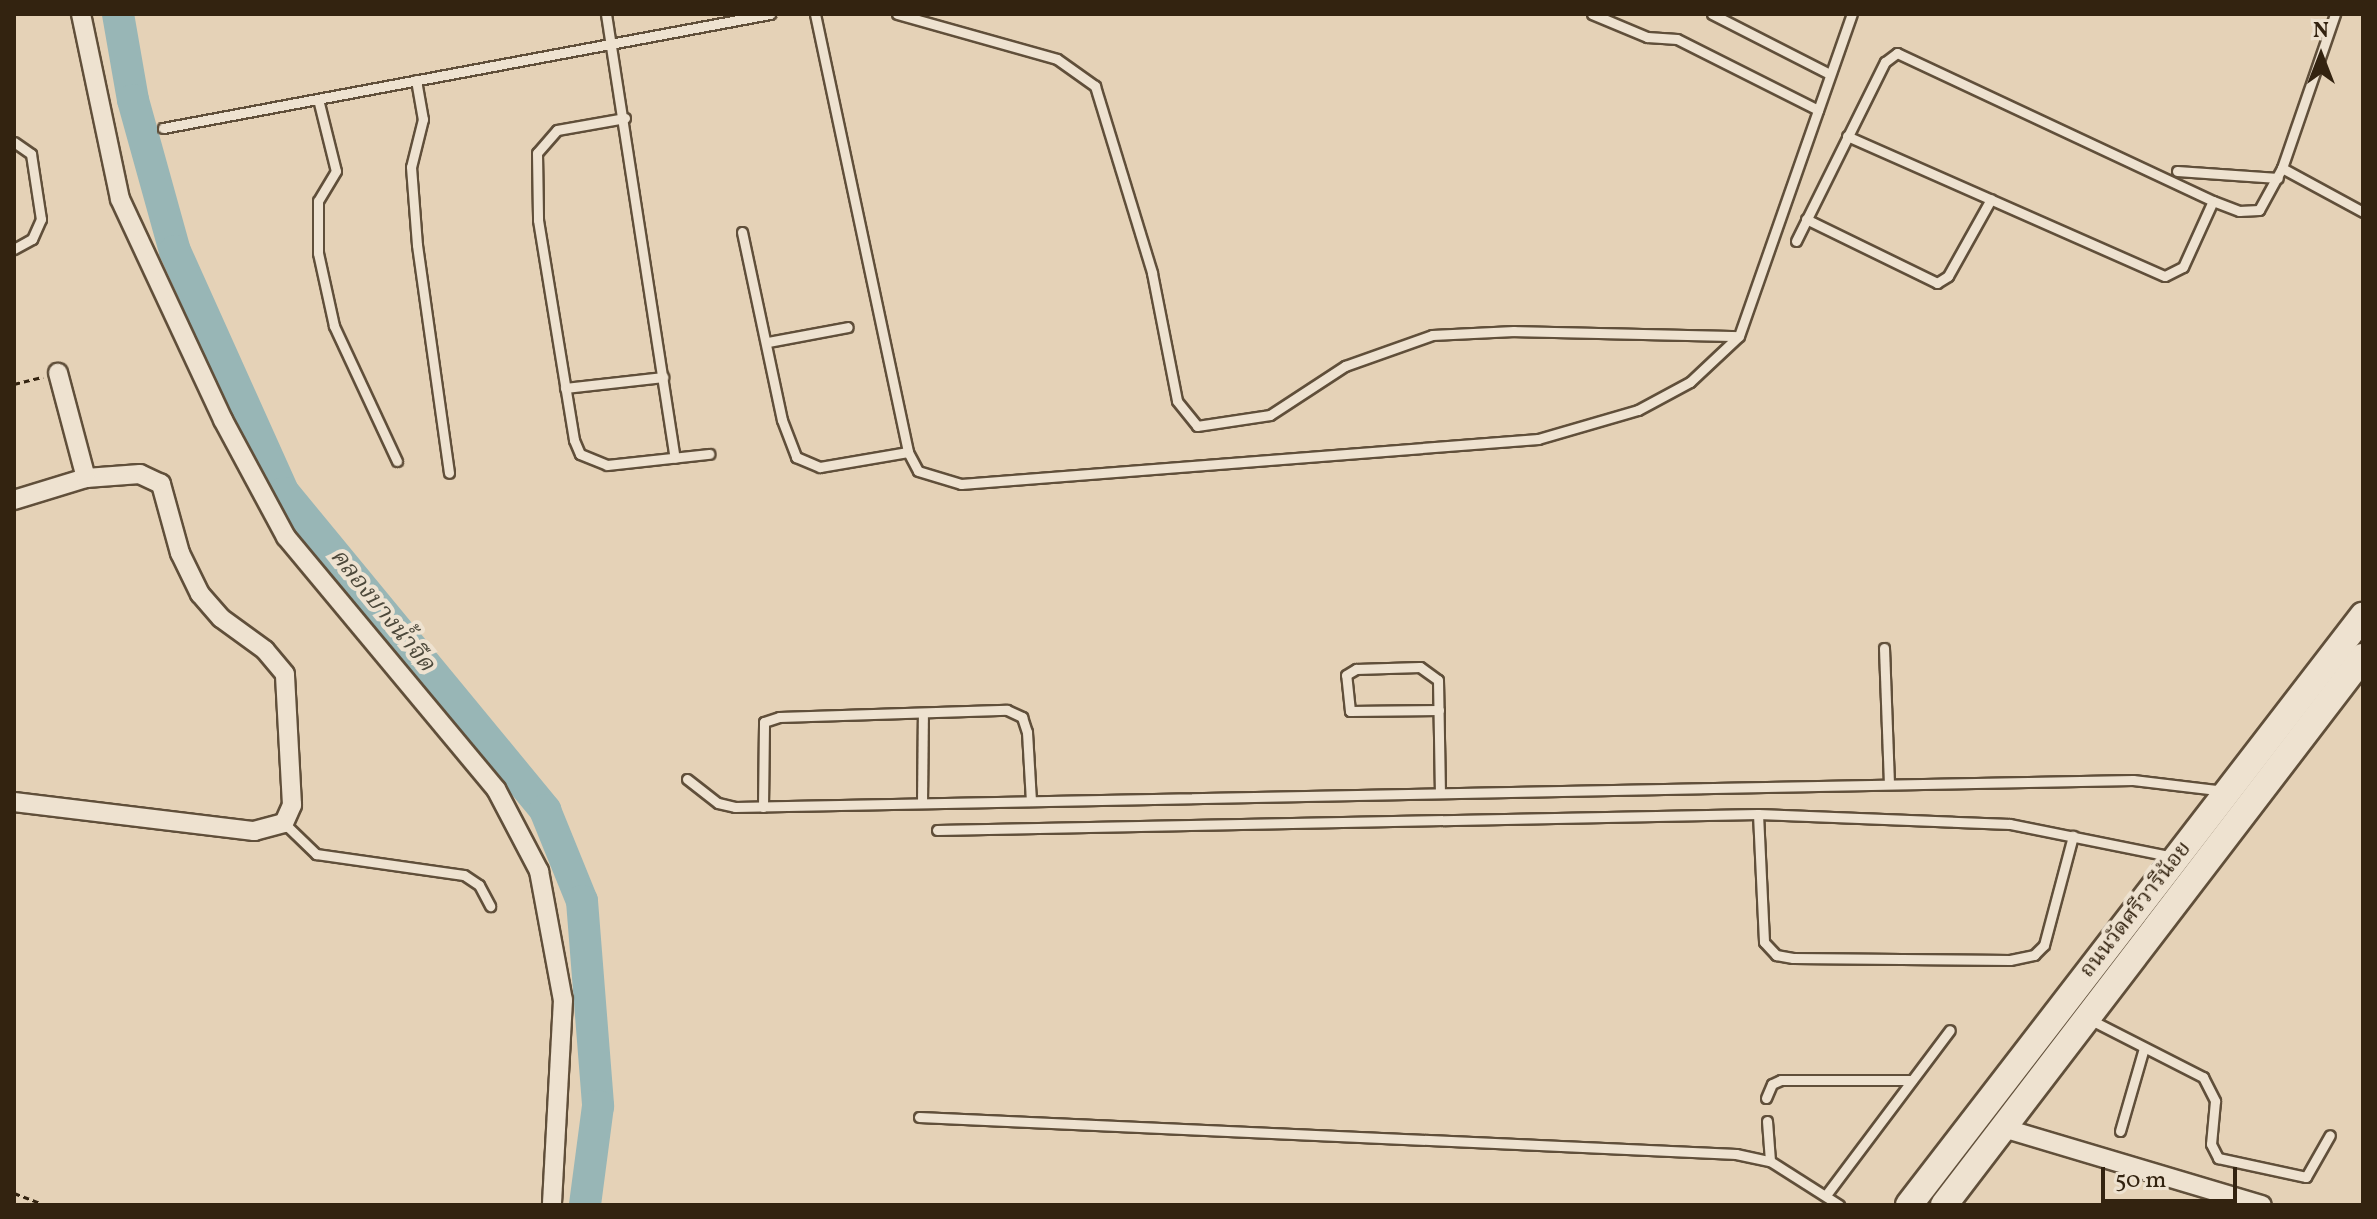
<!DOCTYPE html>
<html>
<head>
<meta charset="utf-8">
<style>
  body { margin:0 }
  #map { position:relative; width:2377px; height:1219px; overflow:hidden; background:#e5d2b7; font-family:Vollkorn,"Noto Serif Thai",serif }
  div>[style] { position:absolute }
  .river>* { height:32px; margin:-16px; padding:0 16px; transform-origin:16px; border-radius:16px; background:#98b6b6 }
  .path>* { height:3px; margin-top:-1.5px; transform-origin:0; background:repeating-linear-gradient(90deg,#332310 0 6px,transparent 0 10px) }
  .roads { filter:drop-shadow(2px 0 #604f3a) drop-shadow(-2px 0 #604f3a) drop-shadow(0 2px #604f3a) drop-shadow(0 -2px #604f3a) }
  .lane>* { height:9px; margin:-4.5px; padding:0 4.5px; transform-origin:4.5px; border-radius:4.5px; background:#eee2d0 }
  .street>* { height:18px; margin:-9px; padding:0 9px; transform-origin:9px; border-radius:9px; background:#eee2d0 }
  .secondary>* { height:26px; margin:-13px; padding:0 13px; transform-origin:13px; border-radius:13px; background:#eee2d0 }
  span { translate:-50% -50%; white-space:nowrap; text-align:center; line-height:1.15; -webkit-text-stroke:8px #eee2d0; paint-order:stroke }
  .street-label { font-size:22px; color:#332310 }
  .water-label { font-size:24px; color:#4c483a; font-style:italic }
  .frame { position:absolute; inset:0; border:16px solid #332310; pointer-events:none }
  .north { position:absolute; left:2281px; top:16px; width:80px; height:80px; -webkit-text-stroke:6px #eee2d0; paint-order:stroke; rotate:0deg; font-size:22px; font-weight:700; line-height:32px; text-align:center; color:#332310 }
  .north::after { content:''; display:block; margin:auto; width:28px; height:36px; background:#332310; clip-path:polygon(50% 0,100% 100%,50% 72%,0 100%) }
  .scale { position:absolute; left:2101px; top:1167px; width:136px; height:36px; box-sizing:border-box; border:4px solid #332310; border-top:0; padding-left:10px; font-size:24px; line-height:28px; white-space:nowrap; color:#332310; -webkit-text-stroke:6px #eee2d0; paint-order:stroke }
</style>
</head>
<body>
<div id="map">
  <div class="river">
    <i style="left:118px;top:14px;width:87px;rotate:80.1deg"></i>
    <i style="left:133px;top:100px;width:157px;rotate:74.5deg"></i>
    <i style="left:175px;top:251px;width:265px;rotate:65.8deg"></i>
    <i style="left:284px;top:493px;width:411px;rotate:50.5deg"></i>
    <i style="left:545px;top:810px;width:98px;rotate:67.9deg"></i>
    <i style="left:582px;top:901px;width:206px;rotate:85.5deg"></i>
    <i style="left:598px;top:1106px;width:100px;rotate:97.5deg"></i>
  </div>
  <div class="path">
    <i style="left:14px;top:384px;width:30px;rotate:-14deg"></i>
    <i style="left:14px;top:1193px;width:34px;rotate:21deg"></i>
  </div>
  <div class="roads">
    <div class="lane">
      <i style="left:606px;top:14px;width:449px;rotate:81.2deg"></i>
      <i style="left:815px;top:14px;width:448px;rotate:78deg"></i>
      <i style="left:908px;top:452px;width:21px;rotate:62deg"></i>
      <i style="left:918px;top:471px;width:45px;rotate:16.8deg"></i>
      <i style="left:961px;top:484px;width:579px;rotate:-4.46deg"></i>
      <i style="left:1538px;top:439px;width:104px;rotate:-16.2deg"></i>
      <i style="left:1638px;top:410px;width:59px;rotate:-28.3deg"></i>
      <i style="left:1690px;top:382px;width:67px;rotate:-43.2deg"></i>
      <i style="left:1739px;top:336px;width:341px;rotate:-70.7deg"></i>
      <i style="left:897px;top:14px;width:166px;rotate:15.7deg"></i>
      <i style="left:1057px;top:59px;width:47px;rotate:35.4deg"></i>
      <i style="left:1095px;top:86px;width:195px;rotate:73deg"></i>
      <i style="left:1152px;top:273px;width:130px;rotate:78.9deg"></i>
      <i style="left:1177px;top:401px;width:32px;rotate:51deg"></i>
      <i style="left:1197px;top:426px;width:74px;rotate:-8.6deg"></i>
      <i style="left:1270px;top:415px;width:90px;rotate:-33.2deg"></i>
      <i style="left:1345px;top:366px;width:92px;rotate:-19.6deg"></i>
      <i style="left:1432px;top:335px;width:82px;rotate:-2.8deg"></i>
      <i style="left:1514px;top:331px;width:224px;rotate:1.3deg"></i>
      <i style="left:1592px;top:14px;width:60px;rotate:22.7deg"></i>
      <i style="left:1647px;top:37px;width:30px;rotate:4deg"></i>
      <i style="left:1677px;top:39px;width:158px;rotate:26.7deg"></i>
      <i style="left:1712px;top:14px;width:132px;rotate:27deg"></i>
      <i style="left:416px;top:80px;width:40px;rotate:80deg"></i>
      <i style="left:423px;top:119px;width:49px;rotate:104deg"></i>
      <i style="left:411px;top:167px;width:78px;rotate:85.6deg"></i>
      <i style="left:417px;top:245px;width:230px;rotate:82deg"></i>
      <i style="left:318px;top:99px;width:74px;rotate:76deg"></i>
      <i style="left:336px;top:171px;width:35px;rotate:121deg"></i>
      <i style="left:318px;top:201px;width:52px;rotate:90deg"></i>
      <i style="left:318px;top:253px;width:75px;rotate:77.6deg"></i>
      <i style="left:334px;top:326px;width:149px;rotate:65deg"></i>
      <i style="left:625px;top:118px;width:69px;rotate:170deg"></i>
      <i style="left:557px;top:130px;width:30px;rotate:131deg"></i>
      <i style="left:537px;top:153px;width:67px;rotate:89.1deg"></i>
      <i style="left:538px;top:220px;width:223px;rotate:80.7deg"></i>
      <i style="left:574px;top:440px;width:15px;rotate:67deg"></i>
      <i style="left:580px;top:454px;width:29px;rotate:22deg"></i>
      <i style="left:607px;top:465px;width:103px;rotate:-6.2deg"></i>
      <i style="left:163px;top:128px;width:618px;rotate:-10.64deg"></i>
      <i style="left:1847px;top:136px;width:347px;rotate:23.8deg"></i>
      <i style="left:2165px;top:276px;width:20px;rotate:-27deg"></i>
      <i style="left:2183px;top:267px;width:72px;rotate:-65.6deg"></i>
      <i style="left:14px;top:142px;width:21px;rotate:35deg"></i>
      <i style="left:31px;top:154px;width:66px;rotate:81.3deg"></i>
      <i style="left:41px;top:219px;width:22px;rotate:114deg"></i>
      <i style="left:32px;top:239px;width:21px;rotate:151deg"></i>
      <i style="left:2282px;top:168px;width:92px;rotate:28.5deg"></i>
      <i style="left:2177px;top:171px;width:101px;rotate:4deg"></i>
      <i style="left:1806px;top:219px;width:146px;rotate:26deg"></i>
      <i style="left:1937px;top:283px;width:13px;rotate:-32deg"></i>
      <i style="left:1948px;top:276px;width:88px;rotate:-60.8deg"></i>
      <i style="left:742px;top:232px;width:192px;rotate:78deg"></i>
      <i style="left:782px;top:420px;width:40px;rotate:69deg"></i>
      <i style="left:796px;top:457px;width:26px;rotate:23deg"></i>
      <i style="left:820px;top:467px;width:89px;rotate:-9.7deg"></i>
      <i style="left:1796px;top:241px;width:200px;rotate:-63.6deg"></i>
      <i style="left:1885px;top:62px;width:15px;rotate:-37deg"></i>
      <i style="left:1897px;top:53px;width:349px;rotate:25.1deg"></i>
      <i style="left:2213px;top:201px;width:28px;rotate:21deg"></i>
      <i style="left:2239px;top:211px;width:20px;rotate:-3deg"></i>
      <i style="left:2259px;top:210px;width:48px;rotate:-61.3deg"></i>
      <i style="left:2282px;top:168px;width:163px;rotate:-71deg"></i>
      <i style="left:768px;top:342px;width:81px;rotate:-10.6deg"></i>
      <i style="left:565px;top:388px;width:99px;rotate:-6.4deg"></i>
      <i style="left:1884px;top:648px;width:136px;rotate:87.9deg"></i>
      <i style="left:1439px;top:710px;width:89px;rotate:179.4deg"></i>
      <i style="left:1350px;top:711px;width:36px;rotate:-96deg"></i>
      <i style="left:1346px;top:675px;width:12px;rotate:-31deg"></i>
      <i style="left:1356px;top:669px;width:64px;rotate:-1.8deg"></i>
      <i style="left:1420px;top:667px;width:22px;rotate:36deg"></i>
      <i style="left:1438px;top:680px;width:113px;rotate:89deg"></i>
      <i style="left:687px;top:779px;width:39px;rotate:38deg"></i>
      <i style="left:718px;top:803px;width:17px;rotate:13deg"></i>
      <i style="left:735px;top:807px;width:1398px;rotate:-1.11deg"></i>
      <i style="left:2133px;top:780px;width:93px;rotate:6.8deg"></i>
      <i style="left:922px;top:803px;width:90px;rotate:-89.4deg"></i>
      <i style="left:763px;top:807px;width:85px;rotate:-89.3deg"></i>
      <i style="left:764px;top:722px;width:16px;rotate:-18deg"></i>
      <i style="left:779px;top:717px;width:228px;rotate:-1.8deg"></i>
      <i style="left:1007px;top:710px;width:17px;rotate:25deg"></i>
      <i style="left:1022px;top:717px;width:16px;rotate:72deg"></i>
      <i style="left:1027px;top:732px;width:69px;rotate:86.7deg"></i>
      <i style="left:1758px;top:814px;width:128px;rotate:87.3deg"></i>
      <i style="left:1764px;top:942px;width:18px;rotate:47deg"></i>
      <i style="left:1776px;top:955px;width:17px;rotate:10deg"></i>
      <i style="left:1793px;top:958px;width:217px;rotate:0.5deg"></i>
      <i style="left:2010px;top:960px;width:25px;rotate:-12deg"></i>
      <i style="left:2034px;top:955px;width:14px;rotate:-45deg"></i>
      <i style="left:2044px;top:945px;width:113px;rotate:-75.1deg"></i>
      <i style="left:284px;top:823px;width:45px;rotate:44.1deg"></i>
      <i style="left:316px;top:854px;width:149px;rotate:8.1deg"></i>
      <i style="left:464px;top:875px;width:18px;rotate:34deg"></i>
      <i style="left:479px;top:885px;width:24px;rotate:62deg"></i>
      <i style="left:937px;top:830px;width:821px;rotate:-1.12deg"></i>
      <i style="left:1758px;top:814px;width:252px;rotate:2.3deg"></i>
      <i style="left:2010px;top:824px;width:166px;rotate:11.4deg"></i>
      <i style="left:2091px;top:1020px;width:126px;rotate:27deg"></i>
      <i style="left:2203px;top:1077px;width:27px;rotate:63deg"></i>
      <i style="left:2215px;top:1101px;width:43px;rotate:95.3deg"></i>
      <i style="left:2211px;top:1144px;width:16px;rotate:63deg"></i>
      <i style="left:2218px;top:1158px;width:90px;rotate:12.2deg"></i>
      <i style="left:2306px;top:1177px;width:48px;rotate:-60.3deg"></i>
      <i style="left:1766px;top:1098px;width:15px;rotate:-67deg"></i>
      <i style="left:1772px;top:1084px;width:10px;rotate:-24deg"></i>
      <i style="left:1781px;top:1080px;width:131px"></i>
      <i style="left:919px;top:1117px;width:818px;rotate:2.59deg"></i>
      <i style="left:1736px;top:1154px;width:35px;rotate:12deg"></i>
      <i style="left:1770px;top:1161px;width:82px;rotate:32.5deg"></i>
      <i style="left:1767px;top:1121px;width:40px;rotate:85.7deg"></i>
      <i style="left:2120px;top:1131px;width:86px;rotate:-73.9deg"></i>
      <i style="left:1826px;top:1195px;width:206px;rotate:-53.1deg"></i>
    </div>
    <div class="street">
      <i style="left:81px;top:14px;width:189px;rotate:78.1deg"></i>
      <i style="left:120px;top:199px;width:244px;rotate:65deg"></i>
      <i style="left:223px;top:420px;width:133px;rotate:61.7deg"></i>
      <i style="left:286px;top:537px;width:328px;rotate:50.2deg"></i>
      <i style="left:496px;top:789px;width:93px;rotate:62.3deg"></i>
      <i style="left:539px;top:871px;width:131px;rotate:79.5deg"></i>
      <i style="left:563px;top:1000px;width:205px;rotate:93.1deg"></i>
      <i style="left:14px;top:500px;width:75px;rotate:-17deg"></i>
      <i style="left:14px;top:802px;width:242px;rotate:6.9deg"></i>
      <i style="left:254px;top:831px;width:31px;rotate:-15deg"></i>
      <i style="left:284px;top:823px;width:20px;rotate:-66deg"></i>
      <i style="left:292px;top:805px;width:131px;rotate:-93.1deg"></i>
      <i style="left:285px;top:674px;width:31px;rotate:-130deg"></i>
      <i style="left:265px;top:650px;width:54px;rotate:-144deg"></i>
      <i style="left:221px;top:618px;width:32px;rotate:-131deg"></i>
      <i style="left:200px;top:594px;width:46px;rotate:-116deg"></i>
      <i style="left:180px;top:553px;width:72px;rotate:-105.4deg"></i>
      <i style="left:161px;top:484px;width:23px;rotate:-155deg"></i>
      <i style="left:140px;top:474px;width:54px;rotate:175.8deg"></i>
      <i style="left:86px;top:478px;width:109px;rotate:-104.9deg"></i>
      <i style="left:2003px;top:1128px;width:270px;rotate:16.6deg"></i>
    </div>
    <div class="secondary">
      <i style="left:1909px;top:1205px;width:744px;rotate:-52.38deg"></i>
      <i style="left:1944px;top:1205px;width:690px;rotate:-52.6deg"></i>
    </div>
  </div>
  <div class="street-label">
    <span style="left:2136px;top:910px;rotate:-52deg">ถนนวัดศรีวารีน้อย</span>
  </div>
  <div class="water-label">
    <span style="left:381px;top:611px;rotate:51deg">คลองบางน้ำจืด</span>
  </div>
  <div class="frame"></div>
  <div class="north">N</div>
  <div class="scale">50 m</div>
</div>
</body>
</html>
